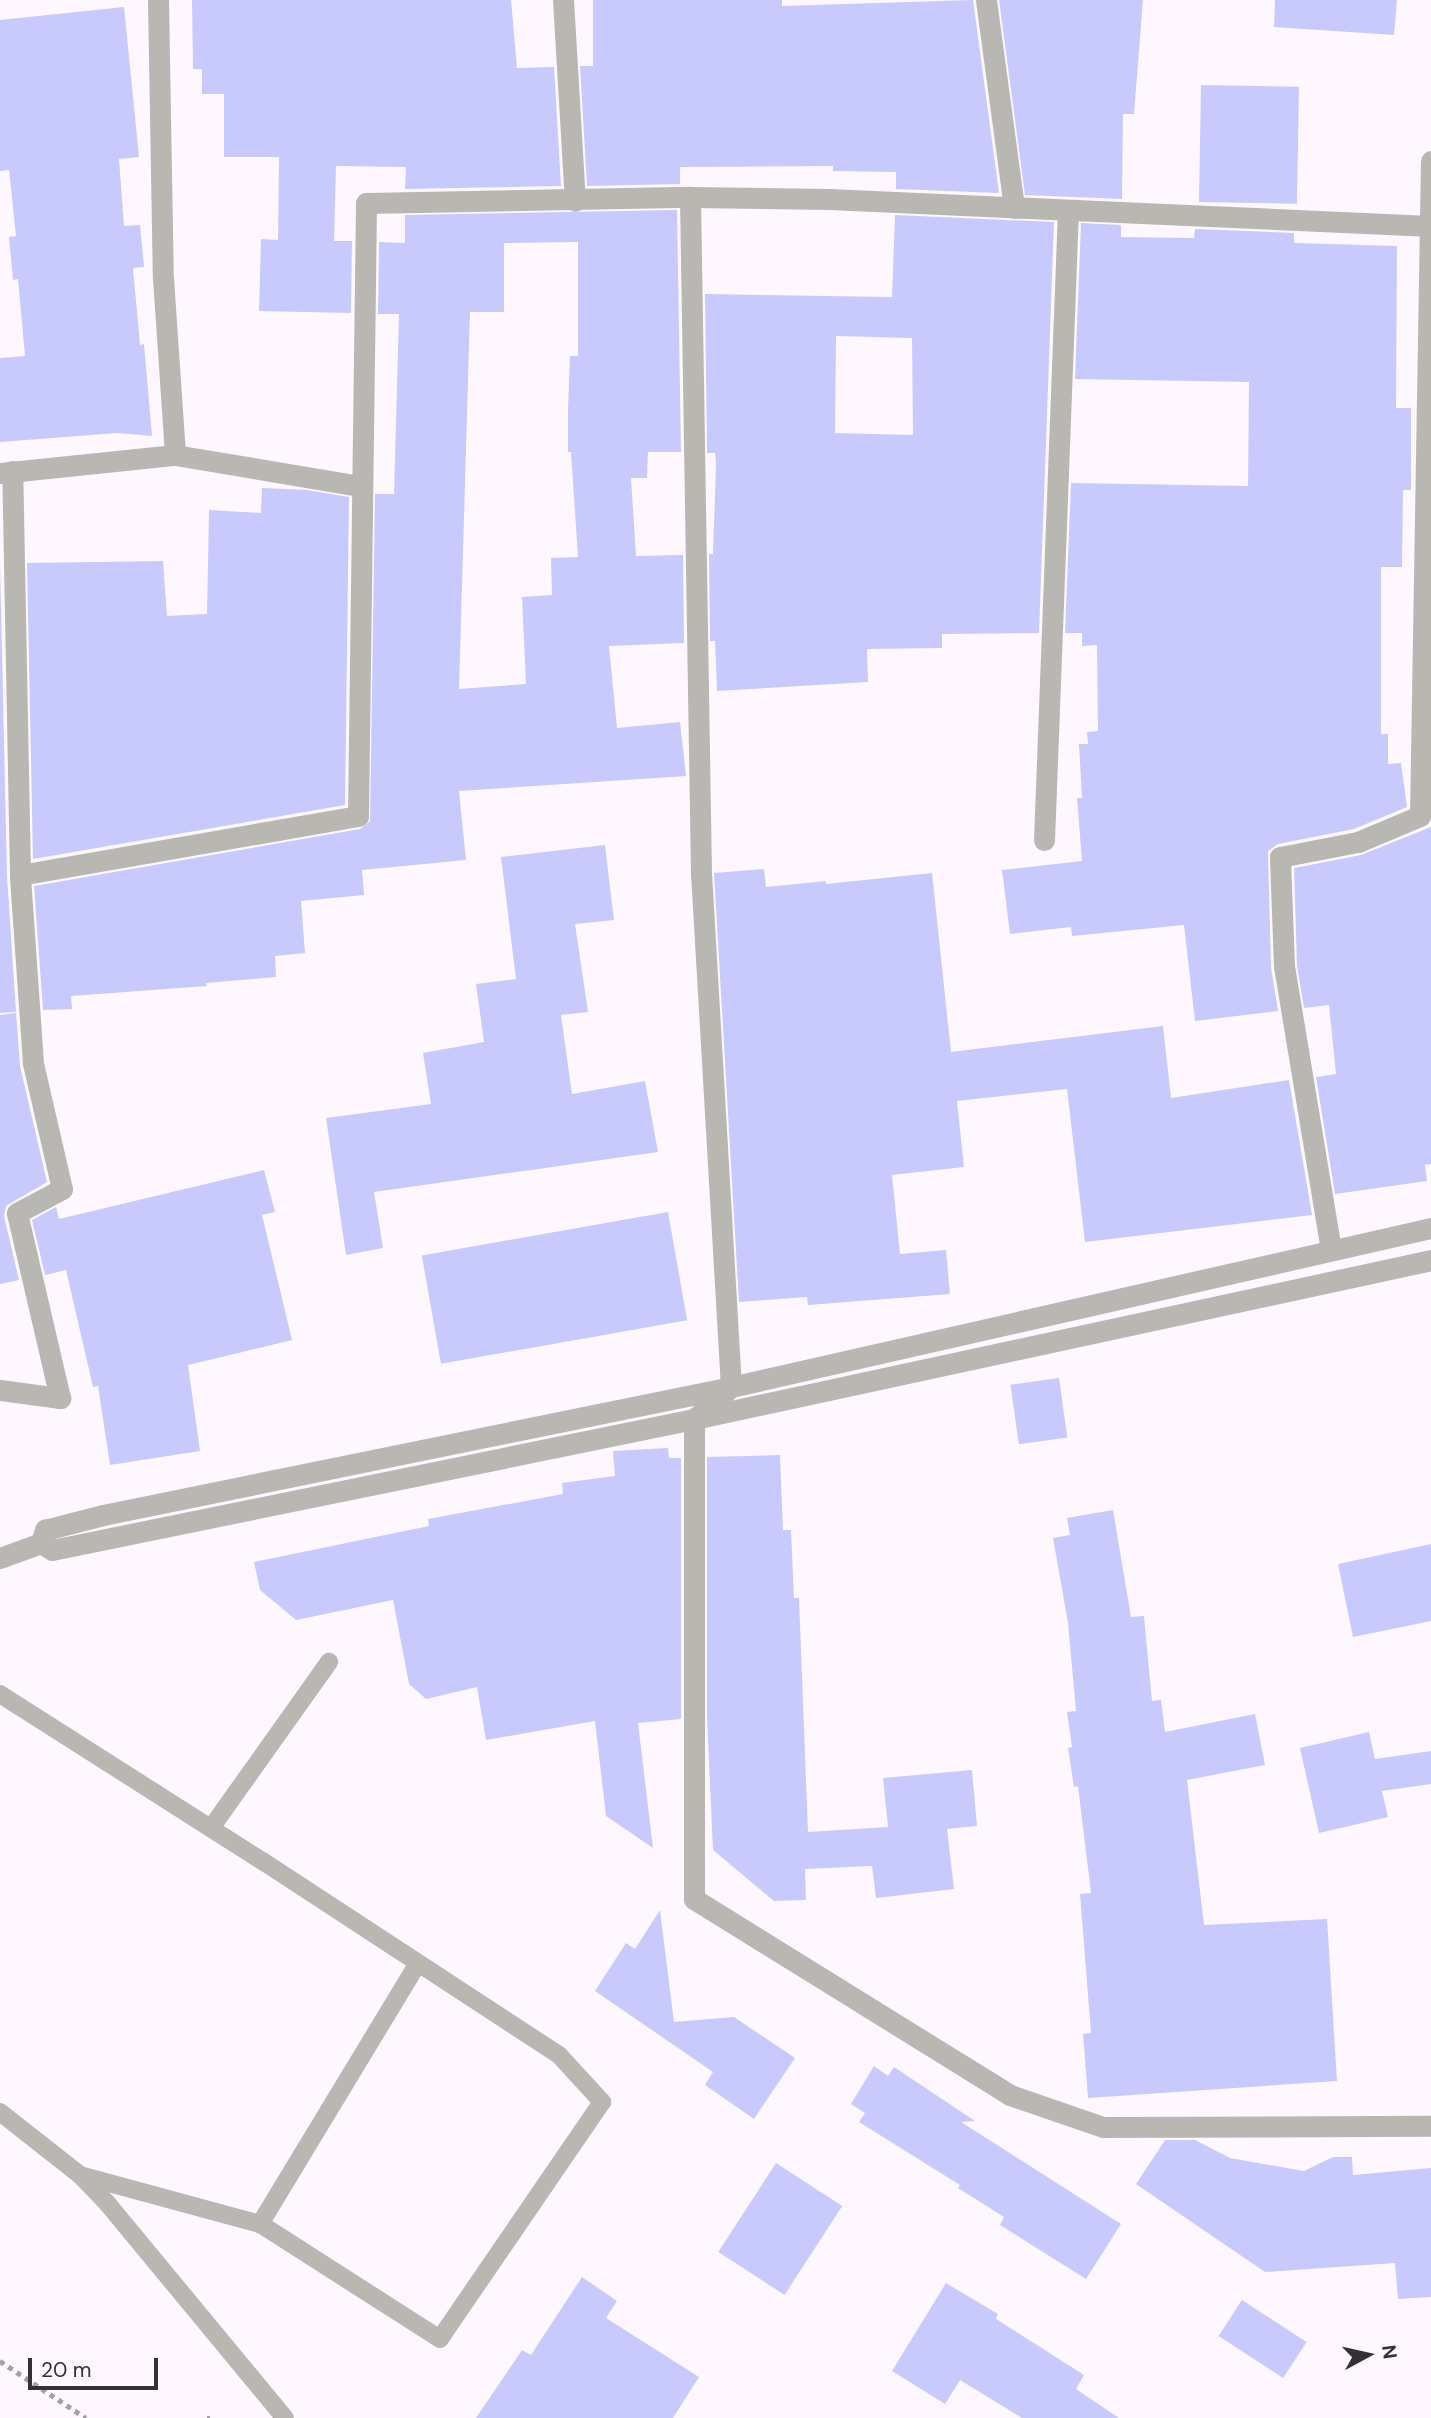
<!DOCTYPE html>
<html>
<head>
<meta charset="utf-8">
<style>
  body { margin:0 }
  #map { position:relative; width:1431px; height:2418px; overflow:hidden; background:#fef7ff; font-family:"DM Sans",sans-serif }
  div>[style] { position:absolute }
  .building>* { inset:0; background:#c8cafe; transform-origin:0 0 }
  .path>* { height:4.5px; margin-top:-2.25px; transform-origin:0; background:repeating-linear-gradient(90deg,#a6a0a7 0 5px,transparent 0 10px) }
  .service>* { height:18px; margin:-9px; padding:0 9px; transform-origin:9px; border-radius:9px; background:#b9b7b2 }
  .minor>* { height:21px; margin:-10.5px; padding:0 10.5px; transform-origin:10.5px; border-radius:10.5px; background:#b9b7b2 }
  .tertiary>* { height:21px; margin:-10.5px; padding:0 10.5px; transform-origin:10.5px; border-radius:10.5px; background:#b9b7b2 }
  span { translate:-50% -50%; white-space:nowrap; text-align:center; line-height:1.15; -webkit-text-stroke:7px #fef7ff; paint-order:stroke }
  .north { position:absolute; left:1333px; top:2320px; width:70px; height:70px; -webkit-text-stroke:5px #fef7ff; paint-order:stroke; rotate:82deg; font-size:19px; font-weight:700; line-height:28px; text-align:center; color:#343034 }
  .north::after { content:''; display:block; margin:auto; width:24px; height:32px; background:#343034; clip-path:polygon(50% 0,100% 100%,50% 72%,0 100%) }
  .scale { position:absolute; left:28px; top:2358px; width:130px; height:32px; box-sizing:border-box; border:4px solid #343034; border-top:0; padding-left:9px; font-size:21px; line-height:24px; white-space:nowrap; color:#343034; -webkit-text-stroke:5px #fef7ff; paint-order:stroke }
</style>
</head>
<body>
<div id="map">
  <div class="building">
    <i style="clip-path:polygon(192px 0,511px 0,517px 68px,554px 67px,561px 186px,405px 189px,406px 167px,336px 166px,334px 241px,352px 241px,351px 313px,259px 311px,261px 239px,278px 240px,279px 157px,224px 157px,224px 94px,202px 94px,202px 69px,193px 69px)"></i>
    <i style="clip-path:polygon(593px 0,782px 0,782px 6px,973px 0,999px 193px,896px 189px,896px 172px,833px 171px,833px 166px,680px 167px,680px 184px,587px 186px,580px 66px,593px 66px)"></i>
    <i style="clip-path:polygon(999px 0,1143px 0,1134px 114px,1123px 114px,1122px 199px,1025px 195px)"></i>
    <i style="clip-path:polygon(1275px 0,1397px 0,1394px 35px,1274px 27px)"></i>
    <i style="clip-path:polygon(124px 7px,139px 157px,119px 159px,124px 226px,140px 225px,144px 267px,133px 268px,140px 345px,144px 344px,152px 436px,117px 433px,0 442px,0 358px,25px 356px,18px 279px,13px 280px,9px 237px,16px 236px,9px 170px,0 171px,0 20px)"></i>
    <i style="left:1201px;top:85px;width:98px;height:117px;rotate:1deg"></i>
    <i style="clip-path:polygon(evenodd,677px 210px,681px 452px,648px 452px,647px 478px,631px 478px,636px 556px,683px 555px,684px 643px,609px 646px,617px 728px,680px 722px,686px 776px,459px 791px,466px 860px,362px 870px,364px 895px,301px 901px,305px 953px,275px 956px,276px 977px,206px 983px,207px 986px,71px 996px,72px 1009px,43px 1010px,34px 886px,360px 829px,370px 821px,375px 494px,394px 494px,399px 314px,378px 314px,379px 242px,405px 243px,405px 215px,677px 210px,578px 242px,578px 356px,570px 356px,568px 408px,568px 452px,571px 452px,578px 557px,551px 558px,552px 595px,522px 597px,526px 684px,459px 689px,470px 312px,504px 312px,504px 243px,578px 242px)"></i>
    <i style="clip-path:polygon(evenodd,895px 215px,1054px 222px,1039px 633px,942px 634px,942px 648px,867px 649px,868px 682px,717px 691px,715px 641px,710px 641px,709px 554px,713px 554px,716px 464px,715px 453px,707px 453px,705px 294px,892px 297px,895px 215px,836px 336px,912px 338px,913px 435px,835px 433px,836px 336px)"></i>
    <i style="clip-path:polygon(1081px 223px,1121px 225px,1121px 237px,1194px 238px,1195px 229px,1294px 233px,1294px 243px,1397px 246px,1396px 408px,1411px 408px,1411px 490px,1403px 490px,1402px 567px,1381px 567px,1381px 734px,1388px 734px,1388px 764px,1401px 763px,1407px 807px,1354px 829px,1278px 844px,1268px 851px,1271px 967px,1278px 1011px,1195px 1021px,1184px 925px,1072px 936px,1071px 927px,1010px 934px,1002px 870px,1082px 861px,1077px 798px,1082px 798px,1079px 744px,1088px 744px,1087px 732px,1098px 731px,1097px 645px,1082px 646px,1082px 633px,1065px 633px,1071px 483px,1248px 486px,1249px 382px,1075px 379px)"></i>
    <i style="clip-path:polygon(262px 488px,307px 490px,349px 497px,345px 805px,33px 859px,27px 563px,163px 561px,167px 616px,207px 614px,209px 510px,261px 513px)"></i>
    <i style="clip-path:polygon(0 563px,7px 876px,16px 1012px,0 1013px)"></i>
    <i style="clip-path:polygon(1431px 827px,1431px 1164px,1425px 1165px,1427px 1181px,1335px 1194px,1316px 1077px,1336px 1074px,1329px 1005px,1304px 1008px,1297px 966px,1294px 868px,1361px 855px)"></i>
    <i style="clip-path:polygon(605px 845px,614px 920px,575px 924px,588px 1012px,561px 1015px,572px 1094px,645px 1081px,658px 1152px,374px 1192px,383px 1248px,346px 1255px,326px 1118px,431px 1104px,423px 1053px,484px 1042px,476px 984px,516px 979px,501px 857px)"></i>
    <i style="clip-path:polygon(764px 869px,766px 887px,826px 881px,826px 884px,932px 873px,951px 1052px,1163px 1026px,1171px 1098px,1289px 1080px,1312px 1215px,1085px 1242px,1067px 1089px,957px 1101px,964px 1167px,892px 1175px,900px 1254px,946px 1250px,950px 1294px,808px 1305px,807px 1297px,739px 1302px,714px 873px)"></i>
    <i style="clip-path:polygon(16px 1013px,20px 1066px,47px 1182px,6px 1206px,4px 1216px,19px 1280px,0 1284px,0 1015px)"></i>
    <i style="clip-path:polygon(264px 1170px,275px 1212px,262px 1215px,292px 1340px,188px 1365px,200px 1451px,110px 1465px,98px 1386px,93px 1387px,66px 1270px,45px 1275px,32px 1220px,56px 1207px,59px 1219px)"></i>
    <i style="left:668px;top:1212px;width:110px;height:250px;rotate:80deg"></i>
    <i style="left:1059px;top:1378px;width:60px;height:49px;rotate:82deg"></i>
    <i style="clip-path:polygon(668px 1448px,669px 1458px,681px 1458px,681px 1719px,638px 1723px,653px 1848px,606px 1816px,595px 1721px,486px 1740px,477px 1687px,426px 1699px,409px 1684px,393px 1600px,296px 1620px,260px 1590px,254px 1562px,429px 1526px,428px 1519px,563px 1494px,562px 1483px,615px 1476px,613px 1451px)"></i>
    <i style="clip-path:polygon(780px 1455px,783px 1530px,791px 1530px,794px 1598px,799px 1598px,808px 1832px,888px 1827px,883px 1778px,972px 1770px,977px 1826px,947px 1829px,954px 1889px,876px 1898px,872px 1866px,805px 1869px,806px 1900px,774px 1901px,713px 1850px,707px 1717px,707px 1457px)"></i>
    <i style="clip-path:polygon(1113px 1510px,1131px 1617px,1144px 1616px,1152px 1701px,1161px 1700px,1165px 1732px,1255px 1714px,1265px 1765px,1187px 1780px,1204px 1925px,1327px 1919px,1337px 2081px,1088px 2098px,1083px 2034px,1091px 2033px,1080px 1894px,1091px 1893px,1078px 1786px,1074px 1787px,1068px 1748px,1072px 1747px,1067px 1712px,1076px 1711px,1068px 1623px,1053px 1538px,1070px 1535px,1067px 1518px)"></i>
    <i style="clip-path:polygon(1431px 1544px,1431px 1621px,1353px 1637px,1338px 1564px)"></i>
    <i style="clip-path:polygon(1369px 1732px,1375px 1759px,1431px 1751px,1431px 1784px,1382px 1791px,1388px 1817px,1319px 1833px,1300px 1748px)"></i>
    <i style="clip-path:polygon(660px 1910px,674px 2022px,734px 2017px,795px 2058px,754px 2119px,705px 2085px,713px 2072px,595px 1991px,626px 1943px,635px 1949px)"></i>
    <i style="clip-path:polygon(874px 2066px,888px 2076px,894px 2067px,975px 2121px,961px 2122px,1121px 2224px,1086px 2279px,1000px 2225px,1004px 2217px,958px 2188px,960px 2185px,859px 2122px,865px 2113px,851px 2104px)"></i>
    <i style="clip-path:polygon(1165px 2140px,1195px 2140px,1230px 2158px,1304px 2171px,1333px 2157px,1352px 2157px,1353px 2175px,1431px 2168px,1431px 2297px,1398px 2299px,1395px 2263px,1265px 2272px,1136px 2184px)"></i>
    <i style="left:776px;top:2163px;width:79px;height:106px;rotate:33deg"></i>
    <i style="clip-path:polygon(582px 2277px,617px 2301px,606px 2318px,699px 2377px,673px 2418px,476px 2418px,522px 2350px,531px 2355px)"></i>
    <i style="clip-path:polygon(946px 2283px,998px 2314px,996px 2319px,1084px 2375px,1076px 2389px,1119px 2418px,1022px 2418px,960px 2380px,945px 2404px,892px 2371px)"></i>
    <i style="left:1242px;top:2300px;width:77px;height:43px;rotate:33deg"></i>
  </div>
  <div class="path">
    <i style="left:0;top:2361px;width:103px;rotate:33.5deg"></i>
    <i style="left:207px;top:2418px;width:3px"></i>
  </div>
  <div class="service">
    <i style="left:0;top:1694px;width:313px;rotate:32.5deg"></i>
    <i style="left:264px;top:1862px;width:353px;rotate:33.2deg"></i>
    <i style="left:559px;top:2055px;width:64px;rotate:47.5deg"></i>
    <i style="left:602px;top:2102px;width:287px;rotate:124.4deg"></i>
    <i style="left:440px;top:2339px;width:214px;rotate:-147.4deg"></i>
    <i style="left:260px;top:2224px;width:187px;rotate:-164.8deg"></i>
    <i style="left:211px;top:1828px;width:204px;rotate:-54.6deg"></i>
    <i style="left:0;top:2112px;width:102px;rotate:38.2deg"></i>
    <i style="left:80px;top:2175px;width:39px;rotate:46deg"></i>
    <i style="left:107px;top:2203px;width:279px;rotate:50.4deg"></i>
    <i style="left:260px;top:2224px;width:305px;rotate:-58.8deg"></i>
  </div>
  <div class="minor">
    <i style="left:158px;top:0;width:278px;rotate:89deg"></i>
    <i style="left:163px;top:278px;width:177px;rotate:86.1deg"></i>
    <i style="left:563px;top:0;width:201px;rotate:86.6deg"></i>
    <i style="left:986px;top:0;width:210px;rotate:82.3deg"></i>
    <i style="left:690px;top:197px;width:676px;rotate:89.07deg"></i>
    <i style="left:701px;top:873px;width:515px;rotate:86.66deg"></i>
    <i style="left:731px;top:1387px;width:49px;rotate:139.1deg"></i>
    <i style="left:694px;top:1419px;width:480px;rotate:90deg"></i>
    <i style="left:694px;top:1899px;width:372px;rotate:31.8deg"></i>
    <i style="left:1010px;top:2095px;width:98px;rotate:19deg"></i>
    <i style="left:1103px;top:2127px;width:328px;rotate:-0.2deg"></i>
    <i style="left:0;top:473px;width:176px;rotate:-5.9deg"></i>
    <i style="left:175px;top:455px;width:188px;rotate:9.5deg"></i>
    <i style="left:1044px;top:840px;width:630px;rotate:-87.82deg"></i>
    <i style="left:20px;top:875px;width:343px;rotate:-9.9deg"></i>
    <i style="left:358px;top:816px;width:613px;rotate:-89.25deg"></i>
    <i style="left:366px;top:203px;width:324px;rotate:-1.1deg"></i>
    <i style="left:690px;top:197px;width:139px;rotate:0.8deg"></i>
    <i style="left:829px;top:199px;width:603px;rotate:2.57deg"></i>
    <i style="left:1331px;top:1250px;width:287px;rotate:-99.4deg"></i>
    <i style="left:1284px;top:967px;width:110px;rotate:-92.1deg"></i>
    <i style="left:1280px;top:857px;width:79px;rotate:-10.9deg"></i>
    <i style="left:1358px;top:842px;width:67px;rotate:-22.8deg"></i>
    <i style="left:1420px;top:816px;width:655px;rotate:-89.04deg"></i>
    <i style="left:0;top:1390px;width:61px;rotate:7.6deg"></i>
    <i style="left:60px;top:1398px;width:190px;rotate:-103.1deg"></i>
    <i style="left:17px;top:1213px;width:51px;rotate:-28.1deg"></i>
    <i style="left:62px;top:1189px;width:129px;rotate:-103deg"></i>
    <i style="left:33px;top:1063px;width:188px;rotate:-94deg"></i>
    <i style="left:20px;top:875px;width:404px;rotate:-91.1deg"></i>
  </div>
  <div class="tertiary">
    <i style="left:41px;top:1543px;width:13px;rotate:32deg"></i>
    <i style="left:52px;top:1550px;width:655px;rotate:-11.53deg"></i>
    <i style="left:694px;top:1419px;width:754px;rotate:-12.17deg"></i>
    <i style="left:0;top:1558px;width:44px;rotate:-20.1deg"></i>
    <i style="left:41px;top:1543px;width:14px;rotate:-73deg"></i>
    <i style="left:45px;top:1530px;width:60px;rotate:-14.5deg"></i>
    <i style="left:103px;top:1515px;width:641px;rotate:-11.52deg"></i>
    <i style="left:731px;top:1387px;width:718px;rotate:-12.8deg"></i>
  </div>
  <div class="north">N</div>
  <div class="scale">20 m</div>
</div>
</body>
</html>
